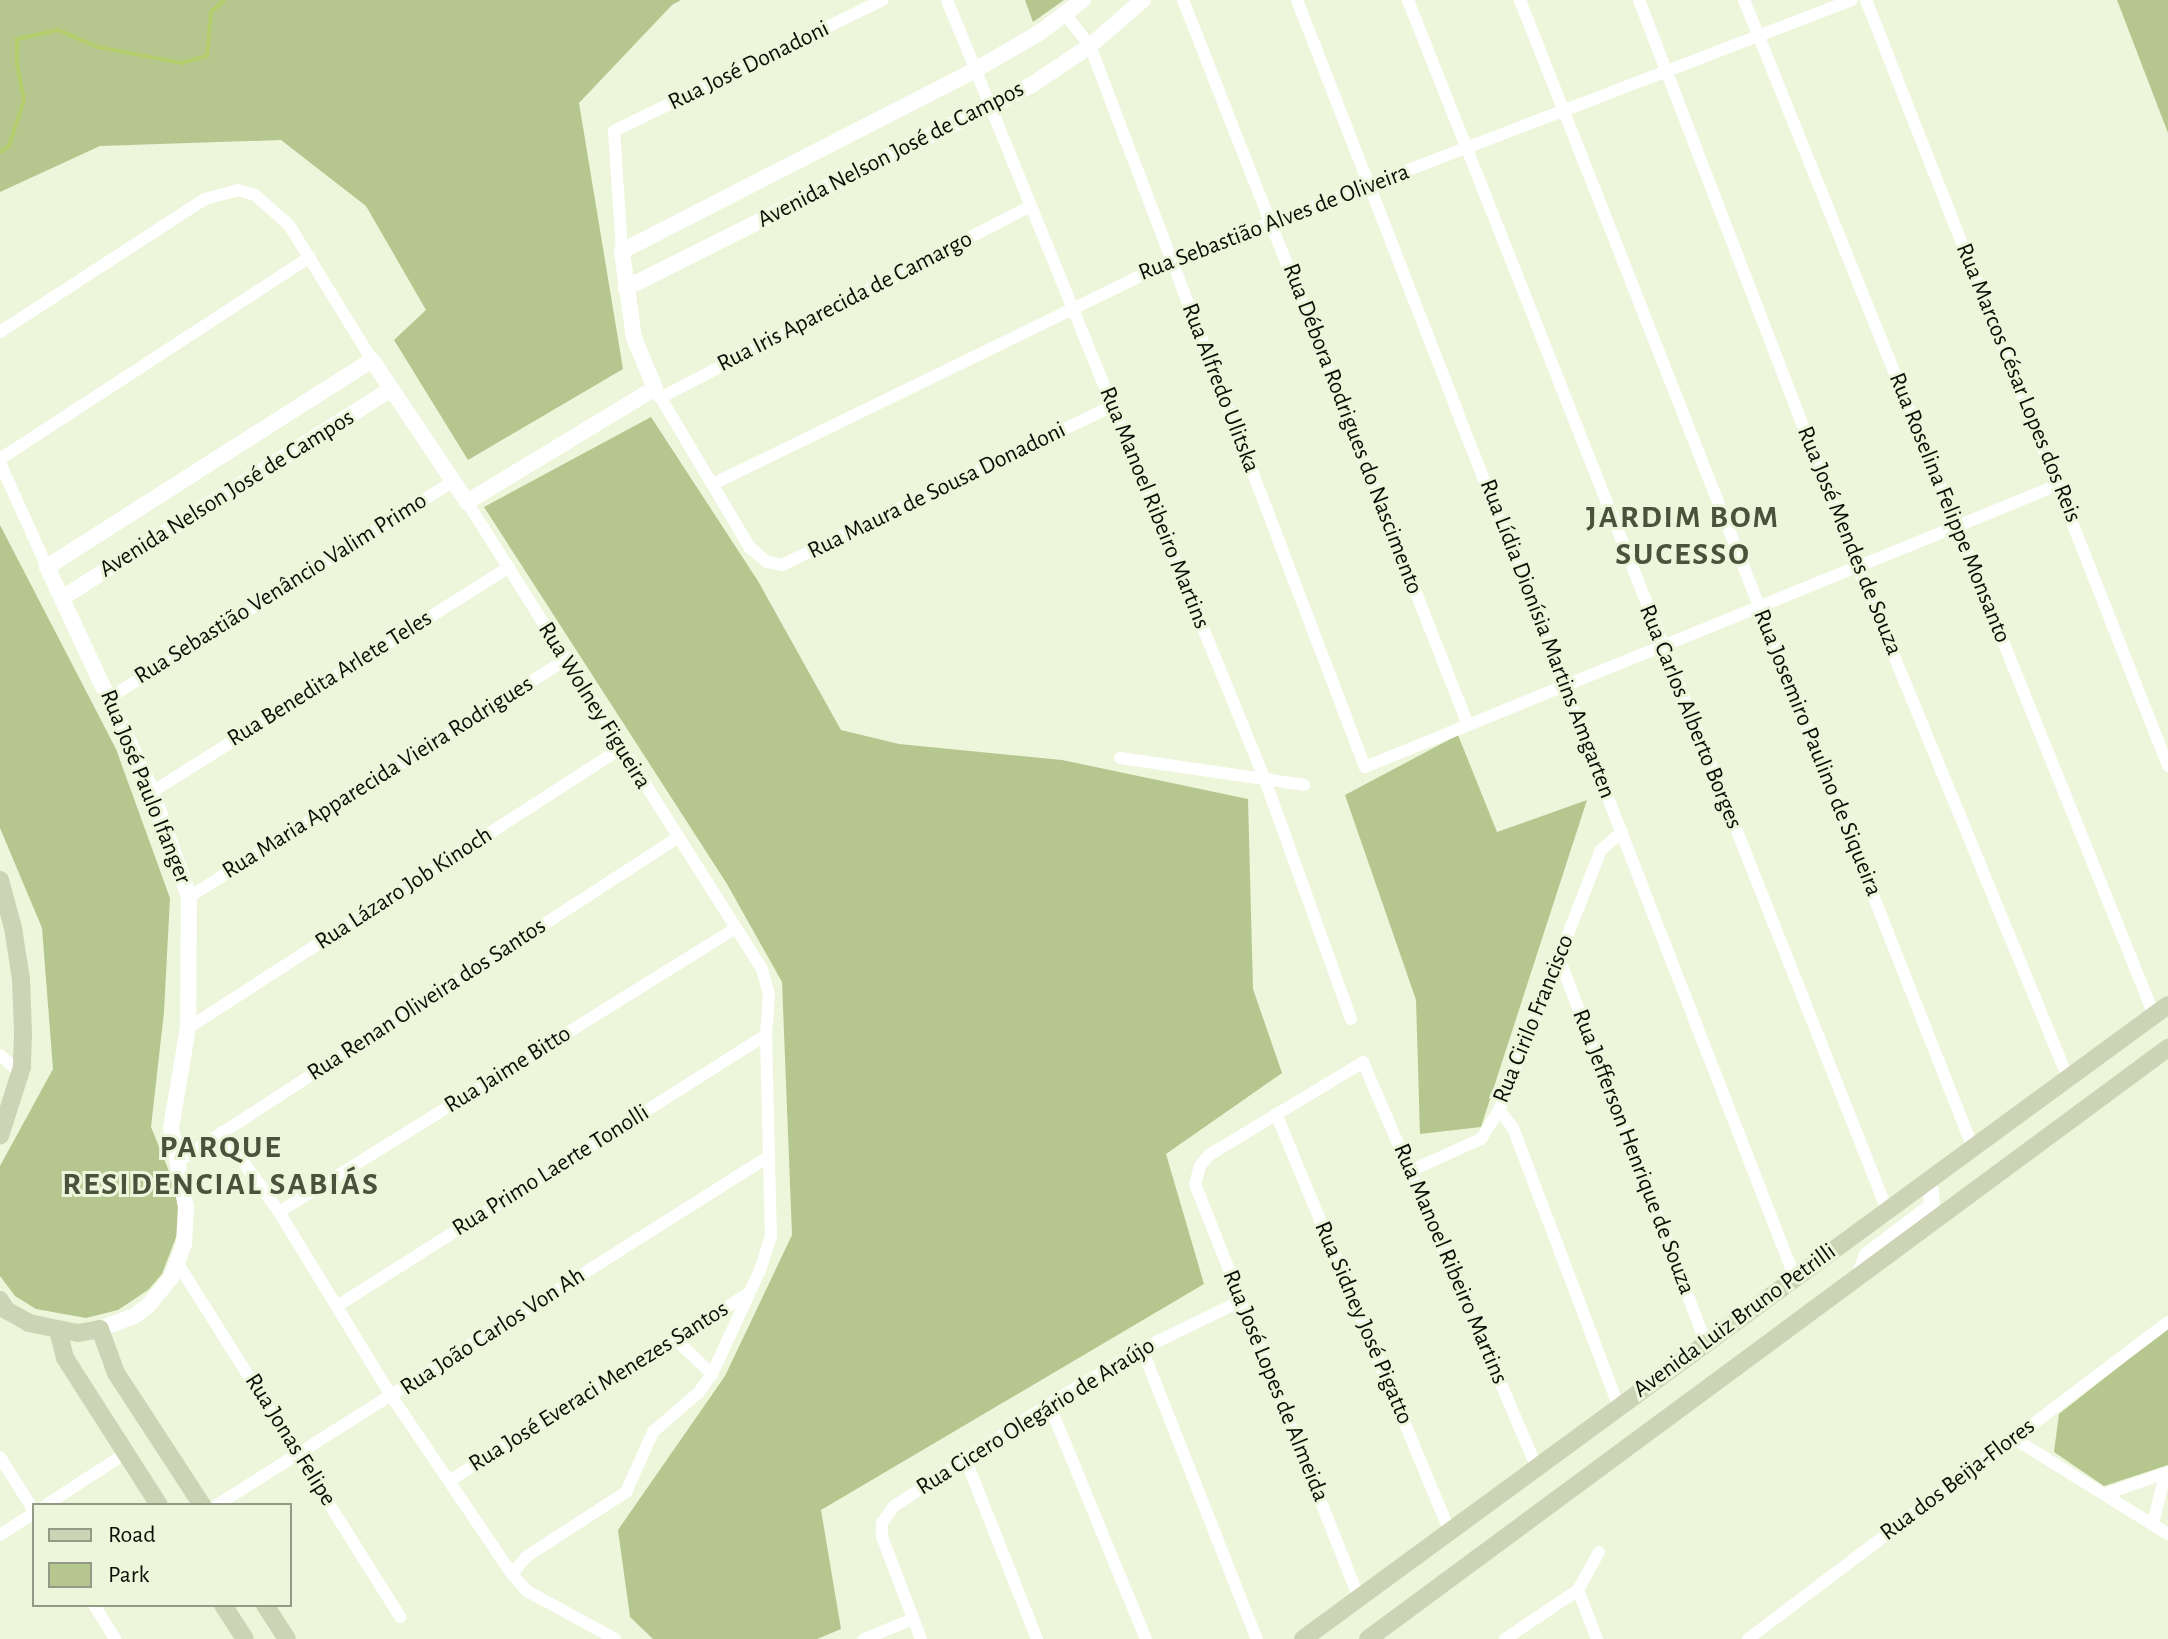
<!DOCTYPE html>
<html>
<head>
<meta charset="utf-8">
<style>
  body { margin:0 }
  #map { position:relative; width:2168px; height:1639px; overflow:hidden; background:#edf6db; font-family:"Alegreya Sans",sans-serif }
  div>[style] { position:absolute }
  .green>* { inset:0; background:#b6c68f }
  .stream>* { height:4px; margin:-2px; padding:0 2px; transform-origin:2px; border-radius:2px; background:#b4ce6d }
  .minor>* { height:12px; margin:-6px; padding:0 6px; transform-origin:6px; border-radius:6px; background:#fff }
  .tertiary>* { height:16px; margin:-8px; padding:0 8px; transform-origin:8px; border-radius:8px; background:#fff }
  .secondary>* { height:18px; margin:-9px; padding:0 9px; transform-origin:9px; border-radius:9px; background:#ccd4b5 }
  span { translate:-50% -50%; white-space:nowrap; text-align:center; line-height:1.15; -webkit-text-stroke:6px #edf6db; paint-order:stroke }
  .street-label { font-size:24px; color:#0c0f06 }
  .district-label { font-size:32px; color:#4b523b; font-weight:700; letter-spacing:2px }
  .legend { position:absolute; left:32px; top:1503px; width:260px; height:104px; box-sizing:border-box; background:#edf6db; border:2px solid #939a86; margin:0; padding:10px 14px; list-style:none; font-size:24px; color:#0c0f06 }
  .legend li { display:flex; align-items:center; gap:16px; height:40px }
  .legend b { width:40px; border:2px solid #939a86 }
</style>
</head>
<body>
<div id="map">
  <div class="green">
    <i style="clip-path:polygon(0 0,681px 0,672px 5px,579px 103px,623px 369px,468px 460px,394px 340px,426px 310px,366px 206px,281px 140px,100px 146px,0 192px)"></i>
    <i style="clip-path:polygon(1025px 0,1064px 0,1033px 22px)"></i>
    <i style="clip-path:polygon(2117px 0,2168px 0,2168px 133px)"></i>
    <i style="clip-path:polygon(651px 417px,758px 581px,841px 730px,899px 744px,1062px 760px,1248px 799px,1253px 989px,1282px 1073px,1166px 1154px,1204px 1284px,821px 1510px,841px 1629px,817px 1639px,653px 1639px,630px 1617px,618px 1530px,725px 1376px,792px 1235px,782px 982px,727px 884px,484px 507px)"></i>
    <i style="clip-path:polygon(0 525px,116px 749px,170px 898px,164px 1012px,151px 1127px,171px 1176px,179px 1207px,178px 1232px,162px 1274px,148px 1290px,118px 1310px,86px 1318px,36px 1309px,15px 1296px,0 1276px,0 1166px,53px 1069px,42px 928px,0 828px)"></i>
    <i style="clip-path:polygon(1458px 735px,1497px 832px,1587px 800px,1481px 1127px,1420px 1134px,1416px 1000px,1345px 795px)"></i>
    <i style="clip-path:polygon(2168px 1328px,2168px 1465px,2104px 1486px,2054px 1452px,2059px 1414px)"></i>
  </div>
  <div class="stream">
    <i style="left:0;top:152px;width:11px;rotate:-34deg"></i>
    <i style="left:9px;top:146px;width:48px;rotate:-71.9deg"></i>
    <i style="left:24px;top:100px;width:38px;rotate:-101deg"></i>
    <i style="left:17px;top:63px;width:24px;rotate:-90deg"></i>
    <i style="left:17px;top:39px;width:42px;rotate:-12.4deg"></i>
    <i style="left:58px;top:30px;width:43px;rotate:23deg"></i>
    <i style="left:98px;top:47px;width:86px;rotate:10.8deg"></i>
    <i style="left:182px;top:63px;width:26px;rotate:-16deg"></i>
    <i style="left:207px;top:56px;width:44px;rotate:-84.8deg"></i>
    <i style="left:211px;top:12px;width:18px;rotate:-43deg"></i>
  </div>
  <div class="minor">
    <i style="left:947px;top:0;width:842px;rotate:67.82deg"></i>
    <i style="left:1265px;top:780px;width:254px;rotate:70.2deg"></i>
    <i style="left:1183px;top:0;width:779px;rotate:68.54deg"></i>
    <i style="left:1297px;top:0;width:1372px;rotate:68.71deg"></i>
    <i style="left:1408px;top:0;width:1301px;rotate:68.4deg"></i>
    <i style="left:1520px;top:0;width:1234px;rotate:68.47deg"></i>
    <i style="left:1639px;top:0;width:607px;rotate:68.94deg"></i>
    <i style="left:1857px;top:566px;width:554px;rotate:67.6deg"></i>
    <i style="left:1744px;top:0;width:1095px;rotate:68deg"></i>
    <i style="left:1866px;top:0;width:823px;rotate:68.48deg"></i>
    <i style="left:1065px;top:14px;width:41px;rotate:52deg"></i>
    <i style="left:1090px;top:46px;width:772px;rotate:69.12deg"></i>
    <i style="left:1365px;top:767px;width:748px;rotate:-22.14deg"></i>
    <i style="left:622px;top:251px;width:120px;rotate:-93.8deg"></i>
    <i style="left:614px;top:131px;width:299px;rotate:-26deg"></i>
    <i style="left:0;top:332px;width:244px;rotate:-33deg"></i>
    <i style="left:205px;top:199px;width:34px;rotate:-15deg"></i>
    <i style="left:238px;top:190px;width:18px;rotate:16deg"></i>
    <i style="left:255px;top:195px;width:45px;rotate:41.4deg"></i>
    <i style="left:289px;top:225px;width:158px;rotate:58.4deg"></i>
    <i style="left:655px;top:388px;width:186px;rotate:59.3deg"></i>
    <i style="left:750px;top:548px;width:22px;rotate:39deg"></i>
    <i style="left:767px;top:562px;width:15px;rotate:11deg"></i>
    <i style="left:782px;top:565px;width:366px;rotate:-25.7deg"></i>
    <i style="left:660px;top:398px;width:418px;rotate:-27.4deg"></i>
    <i style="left:0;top:459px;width:370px;rotate:-33.1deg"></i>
    <i style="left:0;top:463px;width:114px;rotate:65.7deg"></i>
    <i style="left:713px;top:484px;width:509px;rotate:-25.96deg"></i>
    <i style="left:1171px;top:261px;width:729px;rotate:-20.97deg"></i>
    <i style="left:467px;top:502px;width:552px;rotate:57.72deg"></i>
    <i style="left:762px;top:969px;width:27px;rotate:75deg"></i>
    <i style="left:769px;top:995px;width:40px;rotate:94.3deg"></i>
    <i style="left:766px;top:1035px;width:201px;rotate:88.6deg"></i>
    <i style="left:771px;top:1236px;width:36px;rotate:108deg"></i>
    <i style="left:760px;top:1270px;width:115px;rotate:114.8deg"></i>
    <i style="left:712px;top:1374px;width:22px;rotate:126deg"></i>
    <i style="left:699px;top:1392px;width:61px;rotate:139deg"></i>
    <i style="left:653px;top:1432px;width:66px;rotate:114.2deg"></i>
    <i style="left:626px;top:1492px;width:119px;rotate:147deg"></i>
    <i style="left:526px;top:1557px;width:22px;rotate:129deg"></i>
    <i style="left:109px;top:698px;width:407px;rotate:-32.2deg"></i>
    <i style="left:1120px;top:758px;width:186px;rotate:8.3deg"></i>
    <i style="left:152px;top:792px;width:422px;rotate:-32.2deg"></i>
    <i style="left:189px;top:897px;width:445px;rotate:-32.2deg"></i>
    <i style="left:1556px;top:964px;width:6px;rotate:18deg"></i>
    <i style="left:1562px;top:966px;width:404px;rotate:69.1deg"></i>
    <i style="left:188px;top:1028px;width:514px;rotate:-32.86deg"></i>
    <i style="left:0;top:1055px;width:27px;rotate:42deg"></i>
    <i style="left:1499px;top:1110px;width:23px;rotate:52deg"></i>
    <i style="left:1513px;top:1128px;width:298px;rotate:69.2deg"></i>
    <i style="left:1276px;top:1114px;width:452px;rotate:67.4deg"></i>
    <i style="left:222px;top:1132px;width:98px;rotate:54.5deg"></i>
    <i style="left:279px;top:1212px;width:217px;rotate:58.6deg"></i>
    <i style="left:392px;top:1397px;width:214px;rotate:55.9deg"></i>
    <i style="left:512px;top:1574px;width:23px;rotate:49deg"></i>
    <i style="left:527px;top:1591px;width:100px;rotate:28.6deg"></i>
    <i style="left:177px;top:1162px;width:596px;rotate:-32.94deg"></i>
    <i style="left:1410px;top:1171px;width:78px;rotate:-24.3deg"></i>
    <i style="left:1481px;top:1139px;width:34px;rotate:-58deg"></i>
    <i style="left:1499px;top:1110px;width:279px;rotate:-68.6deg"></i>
    <i style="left:1601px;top:850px;width:28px;rotate:-41deg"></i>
    <i style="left:279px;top:1212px;width:538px;rotate:-31.86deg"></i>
    <i style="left:178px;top:1264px;width:417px;rotate:57.8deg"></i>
    <i style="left:337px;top:1306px;width:507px;rotate:-32.28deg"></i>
    <i style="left:676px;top:1340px;width:50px;rotate:43.4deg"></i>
    <i style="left:1142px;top:1349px;width:312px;rotate:68.4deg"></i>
    <i style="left:1049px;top:1404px;width:254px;rotate:67.6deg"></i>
    <i style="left:2013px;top:1438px;width:182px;rotate:31.8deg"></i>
    <i style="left:0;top:1457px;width:64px;rotate:57.8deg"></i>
    <i style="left:965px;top:1458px;width:195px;rotate:68.3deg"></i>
    <i style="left:449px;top:1481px;width:350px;rotate:-32.1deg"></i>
    <i style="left:2105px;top:1494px;width:67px;rotate:-19.2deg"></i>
    <i style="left:46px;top:1505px;width:95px;rotate:-33deg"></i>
    <i style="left:217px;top:1505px;width:652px;rotate:-32.28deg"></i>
    <i style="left:2153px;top:1524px;width:51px;rotate:-76.5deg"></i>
    <i style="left:0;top:1535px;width:40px;rotate:-32.9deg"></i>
    <i style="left:1578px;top:1590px;width:53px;rotate:68.8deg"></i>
    <i style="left:1359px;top:1598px;width:445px;rotate:-111.6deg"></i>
    <i style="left:1195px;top:1184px;width:19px;rotate:-74deg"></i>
    <i style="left:1200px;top:1166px;width:14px;rotate:-51deg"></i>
    <i style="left:1209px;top:1155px;width:180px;rotate:-31.1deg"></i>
    <i style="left:1363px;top:1062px;width:441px;rotate:66.8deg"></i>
    <i style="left:94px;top:1605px;width:40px;rotate:58deg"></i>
    <i style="left:864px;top:1639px;width:53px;rotate:-22.2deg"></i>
    <i style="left:921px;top:1639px;width:109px;rotate:-110.9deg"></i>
    <i style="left:882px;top:1537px;width:14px;rotate:-90deg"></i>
    <i style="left:882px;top:1523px;width:19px;rotate:-55deg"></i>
    <i style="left:893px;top:1507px;width:187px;rotate:-33.4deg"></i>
    <i style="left:1049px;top:1404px;width:108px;rotate:-30.6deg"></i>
    <i style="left:1142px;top:1349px;width:110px;rotate:-25.9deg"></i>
    <i style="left:1505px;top:1639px;width:88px;rotate:-33.9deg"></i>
    <i style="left:1578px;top:1590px;width:43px;rotate:-61.1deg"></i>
    <i style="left:1748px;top:1639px;width:526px;rotate:-37.04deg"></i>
  </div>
  <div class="tertiary">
    <i style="left:626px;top:288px;width:455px;rotate:-26.6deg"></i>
    <i style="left:1033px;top:84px;width:69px;rotate:-33.7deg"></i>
    <i style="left:1090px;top:46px;width:70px;rotate:-41deg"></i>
    <i style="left:62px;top:598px;width:390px;rotate:-32.4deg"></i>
    <i style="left:1860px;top:1274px;width:20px;rotate:-70deg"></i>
    <i style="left:1867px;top:1255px;width:81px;rotate:-37deg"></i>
    <i style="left:1932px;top:1206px;width:15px;rotate:-94deg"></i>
    <i style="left:1931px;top:1191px;width:11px;rotate:-153deg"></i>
    <i style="left:100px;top:1329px;width:36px;rotate:-21deg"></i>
    <i style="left:134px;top:1316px;width:17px;rotate:-36deg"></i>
    <i style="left:148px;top:1306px;width:36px;rotate:-51deg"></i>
    <i style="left:171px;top:1278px;width:36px;rotate:-69deg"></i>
    <i style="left:184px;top:1244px;width:37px;rotate:-87deg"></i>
    <i style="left:186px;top:1207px;width:80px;rotate:-100.8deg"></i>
    <i style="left:171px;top:1128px;width:101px;rotate:-80.4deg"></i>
    <i style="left:188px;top:1028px;width:131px;rotate:-89.6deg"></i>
    <i style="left:189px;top:897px;width:111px;rotate:-109.4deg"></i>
    <i style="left:152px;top:792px;width:248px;rotate:-115deg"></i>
    <i style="left:47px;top:567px;width:385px;rotate:-32.5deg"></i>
    <i style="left:372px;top:360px;width:171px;rotate:56.2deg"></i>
    <i style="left:467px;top:502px;width:220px;rotate:-31.2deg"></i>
    <i style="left:655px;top:388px;width:54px;rotate:-112.8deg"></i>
    <i style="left:634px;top:338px;width:88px;rotate:-97.9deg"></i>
    <i style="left:622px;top:251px;width:397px;rotate:-27.1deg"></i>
    <i style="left:975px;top:70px;width:74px;rotate:-30deg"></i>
    <i style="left:1039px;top:33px;width:55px;rotate:-36.9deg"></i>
  </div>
  <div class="secondary">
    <i style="left:0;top:880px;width:50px;rotate:74.8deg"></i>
    <i style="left:13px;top:928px;width:52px;rotate:81.1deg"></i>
    <i style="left:21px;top:979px;width:55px;rotate:87.9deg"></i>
    <i style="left:23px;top:1034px;width:33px;rotate:92deg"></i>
    <i style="left:22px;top:1067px;width:72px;rotate:107.7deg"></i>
    <i style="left:0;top:1300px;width:12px;rotate:59deg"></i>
    <i style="left:6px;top:1310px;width:26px;rotate:29deg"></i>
    <i style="left:29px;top:1323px;width:50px;rotate:11.5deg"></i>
    <i style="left:78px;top:1333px;width:22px;rotate:-10deg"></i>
    <i style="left:100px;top:1329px;width:47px;rotate:70deg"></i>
    <i style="left:116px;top:1373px;width:158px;rotate:56.9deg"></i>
    <i style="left:58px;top:1330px;width:29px;rotate:76deg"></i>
    <i style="left:65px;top:1358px;width:174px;rotate:57.4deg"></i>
    <i style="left:223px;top:1605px;width:40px;rotate:57.1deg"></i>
    <i style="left:265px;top:1605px;width:40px;rotate:57.1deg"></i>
    <i style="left:1303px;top:1639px;width:1072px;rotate:-36.24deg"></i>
    <i style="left:1368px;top:1639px;width:995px;rotate:-36.46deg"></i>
  </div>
  <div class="street-label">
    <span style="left:749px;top:66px;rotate:-26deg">Rua José Donadoni</span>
    <span style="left:891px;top:155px;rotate:-27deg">Avenida Nelson José de Campos</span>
    <span style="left:1274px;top:223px;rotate:-21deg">Rua Sebastião Alves de Oliveira</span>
    <span style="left:845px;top:302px;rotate:-27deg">Rua Iris Aparecida de Camargo</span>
    <span style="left:2018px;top:383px;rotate:68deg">Rua Marcos César Lopes dos Reis</span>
    <span style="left:1220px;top:388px;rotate:69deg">Rua Alfredo Ulitska</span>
    <span style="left:1352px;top:429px;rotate:69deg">Rua Débora Rodrigues do Nascimento</span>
    <span style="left:937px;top:491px;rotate:-26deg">Rua Maura de Sousa Donadoni</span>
    <span style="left:227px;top:494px;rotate:-32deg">Avenida Nelson José de Campos</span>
    <span style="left:1154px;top:508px;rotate:68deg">Rua Manoel Ribeiro Martins</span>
    <span style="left:1949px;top:508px;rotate:68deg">Rua Roselina Felippe Monsanto</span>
    <span style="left:1849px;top:541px;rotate:68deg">Rua José Mendes de Souza</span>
    <span style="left:281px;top:589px;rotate:-32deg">Rua Sebastião Venâncio Valim Primo</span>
    <span style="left:1547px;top:639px;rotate:69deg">Rua Lídia Dionísia Martins Amgarten</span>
    <span style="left:330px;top:679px;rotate:-32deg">Rua Benedita Arlete Teles</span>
    <span style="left:594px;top:706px;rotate:58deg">Rua Wolney Figueira</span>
    <span style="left:1690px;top:717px;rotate:68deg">Rua Carlos Alberto Borges</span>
    <span style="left:1817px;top:753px;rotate:68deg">Rua Josemiro Paulino de Siqueira</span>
    <span style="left:378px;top:778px;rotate:-32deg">Rua Maria Apparecida Vieira Rodrigues</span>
    <span style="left:145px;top:787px;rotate:68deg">Rua José Paulo Ifanger</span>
    <span style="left:404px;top:889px;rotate:-33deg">Rua Lázaro Job Kinoch</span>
    <span style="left:427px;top:1000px;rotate:-33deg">Rua Renan Oliveira dos Santos</span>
    <span style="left:1534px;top:1019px;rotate:-68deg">Rua Cirilo Francisco</span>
    <span style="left:508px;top:1070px;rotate:-32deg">Rua Jaime Bitto</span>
    <span style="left:1633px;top:1152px;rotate:69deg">Rua Jefferson Henrique de Souza</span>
    <span style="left:551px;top:1171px;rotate:-32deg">Rua Primo Laerte Tonolli</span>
    <span style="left:1450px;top:1264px;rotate:67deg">Rua Manoel Ribeiro Martins</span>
    <span style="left:1735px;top:1321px;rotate:-36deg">Avenida Luiz Bruno Petrilli</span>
    <span style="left:1363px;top:1323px;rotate:67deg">Rua Sidney José Pigatto</span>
    <span style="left:493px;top:1332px;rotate:-33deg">Rua João Carlos Von Ah</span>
    <span style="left:1275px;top:1386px;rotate:68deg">Rua José Lopes de Almeida</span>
    <span style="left:599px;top:1387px;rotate:-32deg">Rua José Everaci Menezes Santos</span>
    <span style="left:1036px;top:1417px;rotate:-32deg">Rua Cicero Olegário de Araújo</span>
    <span style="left:290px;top:1440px;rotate:58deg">Rua Jonas Felipe</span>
    <span style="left:1958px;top:1480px;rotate:-37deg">Rua dos Beija-Flores</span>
  </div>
  <div class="district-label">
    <span style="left:1683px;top:536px">JARDIM BOM<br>SUCESSO</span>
    <span style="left:221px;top:1166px">PARQUE<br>RESIDENCIAL SABIÁS</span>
  </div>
  <ul class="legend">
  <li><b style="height:10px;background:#ccd4b5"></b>Road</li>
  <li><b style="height:22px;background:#b6c68f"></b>Park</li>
  </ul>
</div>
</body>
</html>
